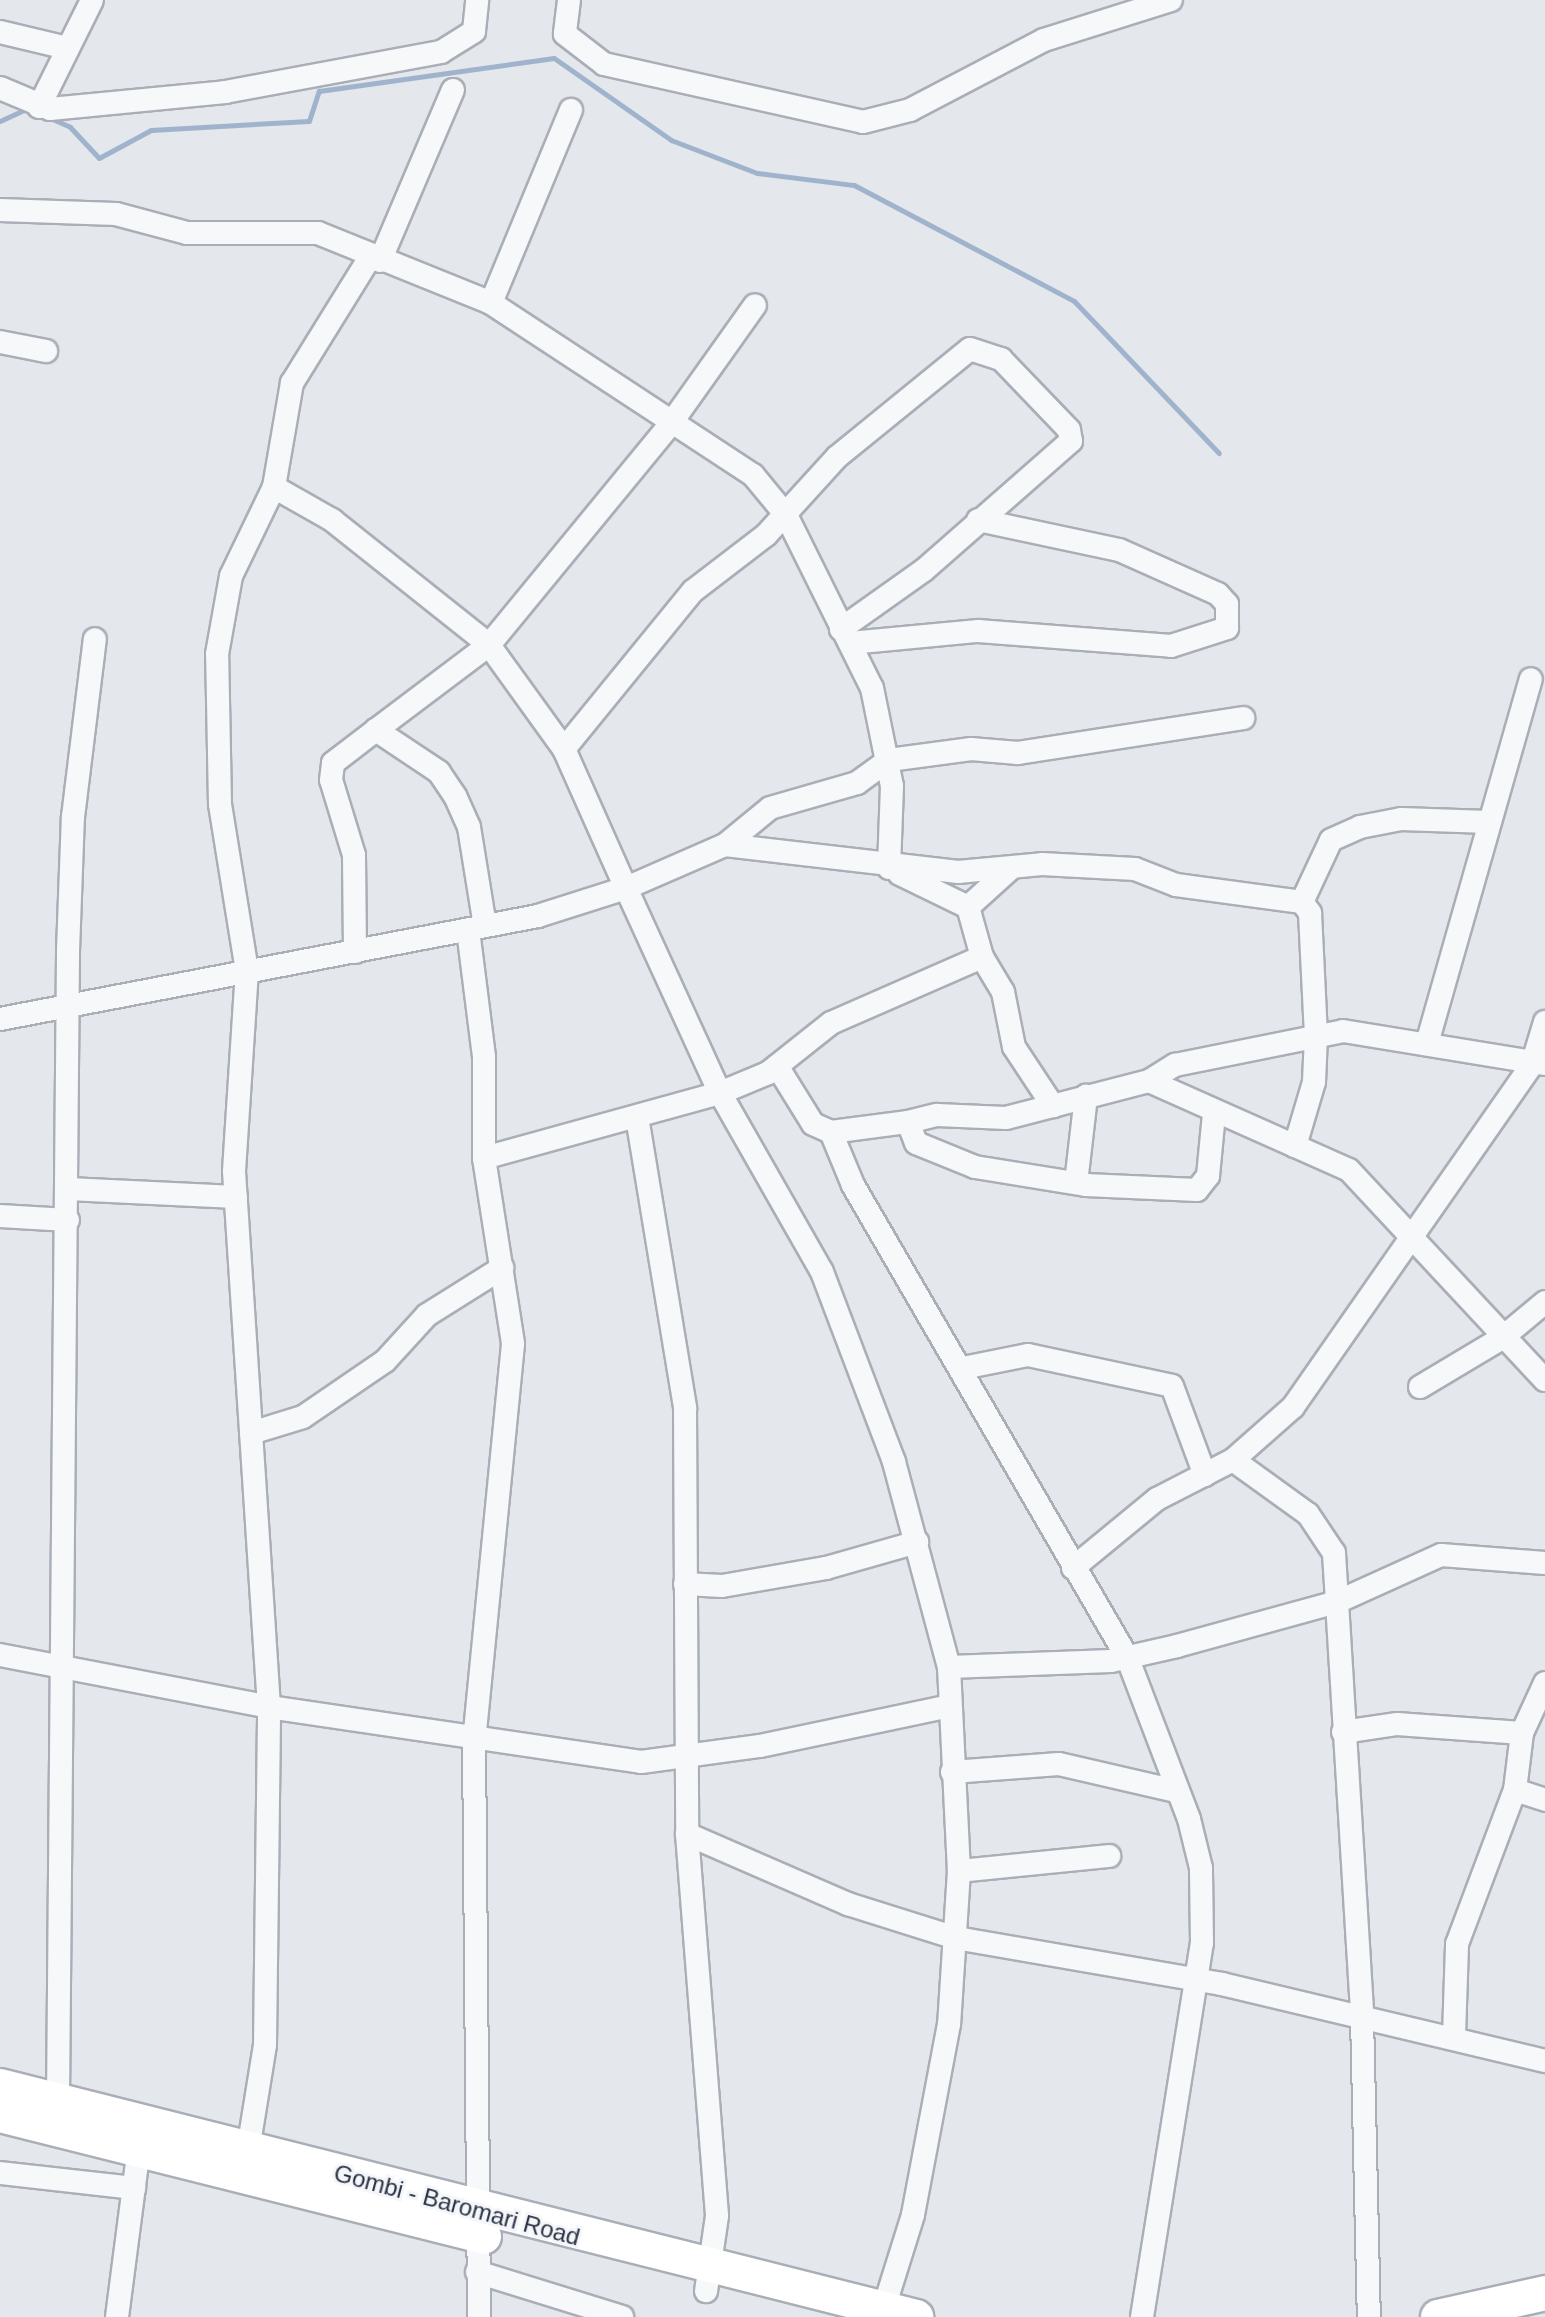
<!DOCTYPE html>
<html>
<head>
<meta charset="utf-8">
<style>
  body { margin:0 }
  #map { position:relative; width:1545px; height:2317px; overflow:hidden; background:#e4e7ec; font-family:Arial,sans-serif }
  div>[style] { position:absolute }
  .stream>* { height:5px; margin:-2.5px; padding:0 2.5px; transform-origin:2.5px; border-radius:2.5px; background:#9fb4cc }
  .roads { filter:drop-shadow(2px 0 #a9aeb7) drop-shadow(-2px 0 #a9aeb7) drop-shadow(0 2px #a9aeb7) drop-shadow(0 -2px #a9aeb7) }
  .minor>* { height:22px; margin:-11px; padding:0 11px; transform-origin:11px; border-radius:11px; background:#f7f8fa }
  .primary>* { height:34px; margin:-17px; padding:0 17px; transform-origin:17px; border-radius:17px; background:#fff }
  span { translate:-50% -50%; white-space:nowrap; text-align:center; line-height:1.15; -webkit-text-stroke:6px #f4f6f9; paint-order:stroke }
  .street-label { font-size:24px; color:#2b3445 }
</style>
</head>
<body>
<div id="map">
  <div class="stream">
    <i style="left:48px;top:117px;width:24px;rotate:24deg"></i>
    <i style="left:70px;top:127px;width:42px;rotate:46.9deg"></i>
    <i style="left:99px;top:158px;width:59px;rotate:-28.3deg"></i>
    <i style="left:151px;top:130px;width:158px;rotate:-3.3deg"></i>
    <i style="left:309px;top:121px;width:32px;rotate:-72deg"></i>
    <i style="left:319px;top:91px;width:237px;rotate:-8deg"></i>
    <i style="left:554px;top:58px;width:143px;rotate:35deg"></i>
    <i style="left:671px;top:140px;width:92px;rotate:21deg"></i>
    <i style="left:757px;top:173px;width:98px;rotate:7.1deg"></i>
    <i style="left:854px;top:185px;width:249px;rotate:27.8deg"></i>
    <i style="left:1074px;top:301px;width:210px;rotate:46.4deg"></i>
    <i style="left:0;top:121px;width:31px;rotate:-25deg"></i>
  </div>
  <div class="roads">
    <div class="minor">
      <i style="left:569px;top:0;width:34px;rotate:97deg"></i>
      <i style="left:565px;top:34px;width:49px;rotate:37.6deg"></i>
      <i style="left:604px;top:64px;width:265px;rotate:12.6deg"></i>
      <i style="left:863px;top:122px;width:49px;rotate:-14.3deg"></i>
      <i style="left:910px;top:110px;width:151px;rotate:-27.6deg"></i>
      <i style="left:1044px;top:40px;width:133px;rotate:-17.5deg"></i>
      <i style="left:0;top:32px;width:69px;rotate:13.4deg"></i>
      <i style="left:0;top:88px;width:54px;rotate:22.8deg"></i>
      <i style="left:50px;top:109px;width:176px;rotate:-5.5deg"></i>
      <i style="left:225px;top:92px;width:220px;rotate:-10.5deg"></i>
      <i style="left:441px;top:52px;width:39px;rotate:-32deg"></i>
      <i style="left:474px;top:31px;width:31px;rotate:-84deg"></i>
      <i style="left:39px;top:107px;width:119px;rotate:-63.6deg"></i>
      <i style="left:0;top:210px;width:116px;rotate:2deg"></i>
      <i style="left:116px;top:214px;width:73px;rotate:15deg"></i>
      <i style="left:187px;top:233px;width:131px"></i>
      <i style="left:318px;top:233px;width:187px;rotate:22deg"></i>
      <i style="left:491px;top:303px;width:313px;rotate:33.3deg"></i>
      <i style="left:753px;top:475px;width:52px;rotate:50.5deg"></i>
      <i style="left:786px;top:515px;width:193px;rotate:63.6deg"></i>
      <i style="left:872px;top:688px;width:100px;rotate:78.5deg"></i>
      <i style="left:892px;top:786px;width:82px;rotate:92.1deg"></i>
      <i style="left:380px;top:261px;width:186px;rotate:-66.9deg"></i>
      <i style="left:491px;top:303px;width:209px;rotate:-67.5deg"></i>
      <i style="left:0;top:342px;width:47px;rotate:11.1deg"></i>
      <i style="left:274px;top:487px;width:67px;rotate:29.6deg"></i>
      <i style="left:332px;top:520px;width:201px;rotate:38.5deg"></i>
      <i style="left:489px;top:645px;width:128px;rotate:54.2deg"></i>
      <i style="left:564px;top:749px;width:152px;rotate:66deg"></i>
      <i style="left:626px;top:888px;width:108px;rotate:-23.5deg"></i>
      <i style="left:725px;top:845px;width:235px;rotate:6.6deg"></i>
      <i style="left:958px;top:872px;width:84px;rotate:-5.4deg"></i>
      <i style="left:1042px;top:864px;width:93px;rotate:3.1deg"></i>
      <i style="left:1135px;top:869px;width:44px;rotate:21.3deg"></i>
      <i style="left:1176px;top:885px;width:127px;rotate:7.7deg"></i>
      <i style="left:1302px;top:902px;width:14px;rotate:54deg"></i>
      <i style="left:1310px;top:913px;width:123px;rotate:87.2deg"></i>
      <i style="left:1316px;top:1036px;width:46px;rotate:92.5deg"></i>
      <i style="left:1314px;top:1082px;width:67px;rotate:106.5deg"></i>
      <i style="left:850px;top:643px;width:129px;rotate:-5.4deg"></i>
      <i style="left:978px;top:631px;width:194px;rotate:4.4deg"></i>
      <i style="left:1171px;top:646px;width:59px;rotate:-17.8deg"></i>
      <i style="left:1227px;top:628px;width:24px;rotate:-90deg"></i>
      <i style="left:1227px;top:604px;width:13px;rotate:-132deg"></i>
      <i style="left:1218px;top:594px;width:108px;rotate:-156deg"></i>
      <i style="left:1119px;top:550px;width:144px;rotate:-168deg"></i>
      <i style="left:564px;top:749px;width:204px;rotate:-50.8deg"></i>
      <i style="left:693px;top:591px;width:92px;rotate:-37.5deg"></i>
      <i style="left:766px;top:535px;width:105px;rotate:-47.7deg"></i>
      <i style="left:837px;top:457px;width:171px;rotate:-39.1deg"></i>
      <i style="left:970px;top:349px;width:33px;rotate:18deg"></i>
      <i style="left:1001px;top:359px;width:98px;rotate:46.2deg"></i>
      <i style="left:1069px;top:430px;width:11px;rotate:80deg"></i>
      <i style="left:1071px;top:441px;width:196px;rotate:138.7deg"></i>
      <i style="left:924px;top:570px;width:102px;rotate:144.6deg"></i>
      <i style="left:725px;top:845px;width:58px;rotate:-39.4deg"></i>
      <i style="left:770px;top:808px;width:91px;rotate:-16deg"></i>
      <i style="left:857px;top:783px;width:39px;rotate:-36deg"></i>
      <i style="left:889px;top:760px;width:83px;rotate:-7.6deg"></i>
      <i style="left:971px;top:749px;width:47px;rotate:4.9deg"></i>
      <i style="left:1018px;top:753px;width:228px;rotate:-8.8deg"></i>
      <i style="left:1302px;top:902px;width:68px;rotate:-64.9deg"></i>
      <i style="left:1331px;top:840px;width:32px;rotate:-24deg"></i>
      <i style="left:1360px;top:827px;width:42px;rotate:-11deg"></i>
      <i style="left:1401px;top:819px;width:88px;rotate:2deg"></i>
      <i style="left:968px;top:907px;width:57px;rotate:-42.1deg"></i>
      <i style="left:485px;top:926px;width:100px;rotate:-99.2deg"></i>
      <i style="left:469px;top:827px;width:34px;rotate:-114deg"></i>
      <i style="left:455px;top:796px;width:29px;rotate:-124deg"></i>
      <i style="left:439px;top:772px;width:76px;rotate:-146.3deg"></i>
      <i style="left:376px;top:730px;width:141px;rotate:-37deg"></i>
      <i style="left:489px;top:645px;width:288px;rotate:-50.6deg"></i>
      <i style="left:672px;top:422px;width:143px;rotate:-54.6deg"></i>
      <i style="left:468px;top:930px;width:128px;rotate:82.8deg"></i>
      <i style="left:484px;top:1057px;width:101px;rotate:90deg"></i>
      <i style="left:484px;top:1158px;width:188px;rotate:81.1deg"></i>
      <i style="left:513px;top:1344px;width:397px;rotate:95.6deg"></i>
      <i style="left:474px;top:1739px;width:578px;rotate:89.5deg"></i>
      <i style="left:355px;top:952px;width:97px;rotate:-90.6deg"></i>
      <i style="left:354px;top:855px;width:78px;rotate:-107deg"></i>
      <i style="left:331px;top:780px;width:17px;rotate:-83deg"></i>
      <i style="left:333px;top:763px;width:54px;rotate:-37.5deg"></i>
      <i style="left:982px;top:957px;width:41px;rotate:59deg"></i>
      <i style="left:1003px;top:992px;width:56px;rotate:78.7deg"></i>
      <i style="left:1014px;top:1047px;width:71px;rotate:56.5deg"></i>
      <i style="left:0;top:1019px;width:548px;rotate:-10.84deg"></i>
      <i style="left:538px;top:916px;width:92px;rotate:-17.7deg"></i>
      <i style="left:626px;top:888px;width:226px;rotate:65.4deg"></i>
      <i style="left:720px;top:1093px;width:206px;rotate:60.3deg"></i>
      <i style="left:822px;top:1272px;width:203px;rotate:69.2deg"></i>
      <i style="left:894px;top:1462px;width:212px;rotate:75deg"></i>
      <i style="left:949px;top:1667px;width:204px;rotate:87.2deg"></i>
      <i style="left:959px;top:1871px;width:153px;rotate:93.7deg"></i>
      <i style="left:949px;top:2024px;width:194px;rotate:100.7deg"></i>
      <i style="left:913px;top:2215px;width:107px;rotate:107.4deg"></i>
      <i style="left:1428px;top:1040px;width:375px;rotate:-74.1deg"></i>
      <i style="left:777px;top:1066px;width:68px;rotate:58.2deg"></i>
      <i style="left:813px;top:1124px;width:20px;rotate:24deg"></i>
      <i style="left:1149px;top:1081px;width:31px;rotate:-32deg"></i>
      <i style="left:1175px;top:1065px;width:171px;rotate:-11.4deg"></i>
      <i style="left:1343px;top:1031px;width:204px;rotate:9.3deg"></i>
      <i style="left:637px;top:1117px;width:295px;rotate:80.6deg"></i>
      <i style="left:685px;top:1408px;width:426px;rotate:89.7deg"></i>
      <i style="left:687px;top:1834px;width:383px;rotate:85.5deg"></i>
      <i style="left:717px;top:2216px;width:76px;rotate:98.3deg"></i>
      <i style="left:908px;top:1122px;width:30px;rotate:-14deg"></i>
      <i style="left:937px;top:1115px;width:69px;rotate:2.5deg"></i>
      <i style="left:1006px;top:1118px;width:148px;rotate:-14.5deg"></i>
      <i style="left:1149px;top:1081px;width:219px;rotate:24deg"></i>
      <i style="left:1349px;top:1170px;width:287px;rotate:47deg"></i>
      <i style="left:484px;top:1158px;width:245px;rotate:-15.4deg"></i>
      <i style="left:720px;top:1093px;width:52px;rotate:-22.6deg"></i>
      <i style="left:768px;top:1073px;width:80px;rotate:-38.4deg"></i>
      <i style="left:831px;top:1023px;width:165px;rotate:-23.6deg"></i>
      <i style="left:982px;top:957px;width:52px;rotate:-105.6deg"></i>
      <i style="left:968px;top:907px;width:76px;rotate:-154.1deg"></i>
      <i style="left:1076px;top:1183px;width:88px;rotate:-83.4deg"></i>
      <i style="left:68px;top:1189px;width:168px;rotate:2.7deg"></i>
      <i style="left:0;top:1216px;width:68px;rotate:3.4deg"></i>
      <i style="left:963px;top:1368px;width:66px;rotate:-11.3deg"></i>
      <i style="left:1028px;top:1355px;width:147px;rotate:12.1deg"></i>
      <i style="left:1172px;top:1386px;width:95px;rotate:69.7deg"></i>
      <i style="left:1420px;top:1387px;width:96px;rotate:-30.9deg"></i>
      <i style="left:1502px;top:1338px;width:56px;rotate:-39.9deg"></i>
      <i style="left:251px;top:1433px;width:54px;rotate:-17.1deg"></i>
      <i style="left:303px;top:1417px;width:99px;rotate:-34.3deg"></i>
      <i style="left:385px;top:1361px;width:62px;rotate:-47.6deg"></i>
      <i style="left:427px;top:1315px;width:89px;rotate:-32.1deg"></i>
      <i style="left:1233px;top:1460px;width:92px;rotate:35.8deg"></i>
      <i style="left:1308px;top:1514px;width:47px;rotate:56.3deg"></i>
      <i style="left:1334px;top:1553px;width:464px;rotate:86.5deg"></i>
      <i style="left:1362px;top:2016px;width:301px;rotate:88.7deg"></i>
      <i style="left:1073px;top:1568px;width:109px;rotate:-39.4deg"></i>
      <i style="left:1157px;top:1499px;width:85px;rotate:-27.2deg"></i>
      <i style="left:1233px;top:1460px;width:80px;rotate:-41.5deg"></i>
      <i style="left:1293px;top:1407px;width:417px;rotate:-55.1deg"></i>
      <i style="left:1532px;top:1065px;width:45px;rotate:-73.2deg"></i>
      <i style="left:685px;top:1584px;width:37px;rotate:3deg"></i>
      <i style="left:722px;top:1586px;width:106px;rotate:-9.8deg"></i>
      <i style="left:826px;top:1568px;width:95px;rotate:-15.9deg"></i>
      <i style="left:0;top:1655px;width:274px;rotate:10.9deg"></i>
      <i style="left:269px;top:1707px;width:376px;rotate:8.4deg"></i>
      <i style="left:641px;top:1762px;width:120px;rotate:-7.7deg"></i>
      <i style="left:760px;top:1746px;width:193px;rotate:-11.9deg"></i>
      <i style="left:949px;top:1667px;width:162px;rotate:-2.1deg"></i>
      <i style="left:1111px;top:1661px;width:68px;rotate:-12.8deg"></i>
      <i style="left:1177px;top:1646px;width:166px;rotate:-15.4deg"></i>
      <i style="left:1337px;top:1602px;width:114px;rotate:-24.3deg"></i>
      <i style="left:1441px;top:1555px;width:104px;rotate:4.4deg"></i>
      <i style="left:1343px;top:1732px;width:55px;rotate:-8.4deg"></i>
      <i style="left:1397px;top:1724px;width:125px;rotate:4.1deg"></i>
      <i style="left:952px;top:1772px;width:107px;rotate:-4.3deg"></i>
      <i style="left:1059px;top:1764px;width:120px;rotate:13deg"></i>
      <i style="left:1515px;top:1790px;width:57px;rotate:-83deg"></i>
      <i style="left:1522px;top:1733px;width:55px;rotate:-65.3deg"></i>
      <i style="left:687px;top:1834px;width:176px;rotate:23.5deg"></i>
      <i style="left:848px;top:1904px;width:113px;rotate:17.5deg"></i>
      <i style="left:956px;top:1938px;width:270px;rotate:9.8deg"></i>
      <i style="left:1222px;top:1984px;width:332px;rotate:13.4deg"></i>
      <i style="left:959px;top:1871px;width:151px;rotate:-5.7deg"></i>
      <i style="left:1454px;top:2036px;width:92px;rotate:-88.1deg"></i>
      <i style="left:1457px;top:1944px;width:165px;rotate:-69.4deg"></i>
      <i style="left:1515px;top:1790px;width:32px;rotate:18deg"></i>
      <i style="left:58px;top:2101px;width:1150px;rotate:-89.5deg"></i>
      <i style="left:68px;top:951px;width:134px;rotate:-87.9deg"></i>
      <i style="left:73px;top:817px;width:179px;rotate:-83deg"></i>
      <i style="left:248px;top:2150px;width:106px;rotate:-80.8deg"></i>
      <i style="left:265px;top:2045px;width:338px;rotate:-89.3deg"></i>
      <i style="left:269px;top:1707px;width:537px;rotate:-93.74deg"></i>
      <i style="left:234px;top:1171px;width:200px;rotate:-86.3deg"></i>
      <i style="left:247px;top:971px;width:169px;rotate:-99.2deg"></i>
      <i style="left:220px;top:804px;width:150px;rotate:-91.1deg"></i>
      <i style="left:217px;top:654px;width:79px;rotate:-79.8deg"></i>
      <i style="left:231px;top:576px;width:99px;rotate:-64.2deg"></i>
      <i style="left:274px;top:487px;width:106px;rotate:-80.2deg"></i>
      <i style="left:292px;top:383px;width:148px;rotate:-58.2deg"></i>
      <i style="left:0;top:2173px;width:135px;rotate:6.4deg"></i>
      <i style="left:477px;top:2272px;width:152px;rotate:17.2deg"></i>
      <i style="left:117px;top:2317px;width:178px;rotate:-82.6deg"></i>
      <i style="left:1142px;top:2317px;width:379px;rotate:-80.9deg"></i>
      <i style="left:1202px;top:1943px;width:75px;rotate:-90.8deg"></i>
      <i style="left:1201px;top:1868px;width:50px;rotate:-103.8deg"></i>
      <i style="left:1189px;top:1819px;width:173px;rotate:-110.9deg"></i>
      <i style="left:1127px;top:1657px;width:546px;rotate:-120.14deg"></i>
      <i style="left:853px;top:1185px;width:57px;rotate:-112.5deg"></i>
      <i style="left:831px;top:1132px;width:78px;rotate:-7.4deg"></i>
      <i style="left:908px;top:1122px;width:22px;rotate:69deg"></i>
      <i style="left:916px;top:1143px;width:64px;rotate:22.1deg"></i>
      <i style="left:975px;top:1167px;width:112px;rotate:9.2deg"></i>
      <i style="left:1086px;top:1185px;width:111px;rotate:2.6deg"></i>
      <i style="left:1197px;top:1190px;width:18px;rotate:-52deg"></i>
      <i style="left:1208px;top:1176px;width:62px;rotate:-84.5deg"></i>
    </div>
    <div class="primary">
      <i style="left:0;top:2086px;width:945px;rotate:14.15deg"></i>
      <i style="left:0;top:2115px;width:499px;rotate:14.1deg"></i>
      <i style="left:1438px;top:2317px;width:110px;rotate:-12.6deg"></i>
    </div>
  </div>
  <div class="street-label">
    <span style="left:457px;top:2205px;rotate:15deg">Gombi - Baromari Road</span>
  </div>
</div>
</body>
</html>
